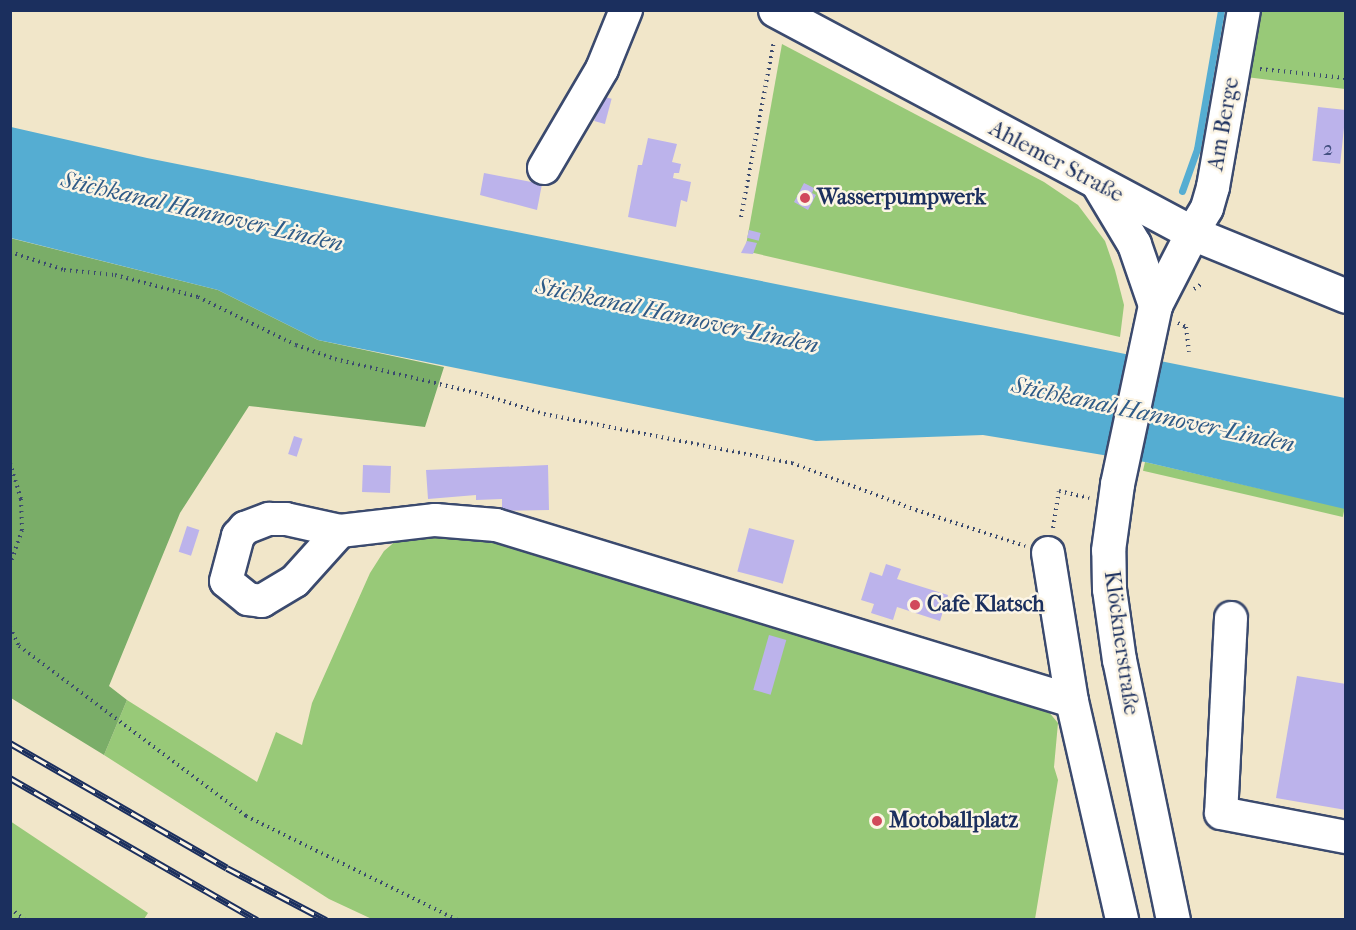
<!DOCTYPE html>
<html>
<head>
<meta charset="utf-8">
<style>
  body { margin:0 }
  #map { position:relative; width:1356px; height:930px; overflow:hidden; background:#f1e6c9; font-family:"IM FELL French Canon",serif }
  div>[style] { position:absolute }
  .green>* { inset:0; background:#98c978; transform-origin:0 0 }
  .forest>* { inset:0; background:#7aad68 }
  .water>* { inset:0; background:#55add2 }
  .stream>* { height:7px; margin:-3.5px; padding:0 3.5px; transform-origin:3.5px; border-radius:3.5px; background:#55add2 }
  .building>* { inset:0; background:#bcb3eb; transform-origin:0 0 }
  .path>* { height:4px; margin-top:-2px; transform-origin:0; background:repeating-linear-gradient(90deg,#3b4a6e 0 1.5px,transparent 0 6px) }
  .roads { filter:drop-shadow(2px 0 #3b4a6e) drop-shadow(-2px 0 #3b4a6e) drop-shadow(0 2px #3b4a6e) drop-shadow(0 -2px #3b4a6e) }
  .minor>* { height:32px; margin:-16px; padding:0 16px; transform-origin:16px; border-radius:16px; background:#fff }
  .major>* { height:33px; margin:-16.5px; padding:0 16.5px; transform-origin:16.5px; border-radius:16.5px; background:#fff }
  .rail>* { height:7px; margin-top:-3.5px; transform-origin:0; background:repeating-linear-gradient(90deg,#fcf5e5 0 14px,#1b2f5e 0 28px); box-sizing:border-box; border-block:2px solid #1b2f5e }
  .dots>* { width:16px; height:16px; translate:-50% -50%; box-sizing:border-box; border:3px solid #fcf5e5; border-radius:50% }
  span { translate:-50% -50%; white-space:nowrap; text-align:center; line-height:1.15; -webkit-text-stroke:5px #fcf5e5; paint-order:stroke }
  .number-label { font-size:20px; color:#435081 }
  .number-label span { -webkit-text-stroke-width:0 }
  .street-label { font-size:22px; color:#1b2f5e }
  .poi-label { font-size:22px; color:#1b2f5e; font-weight:700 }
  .left { translate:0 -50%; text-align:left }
  .water-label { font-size:24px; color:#2f5b87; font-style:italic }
  .frame { position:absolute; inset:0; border:12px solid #1b2f5e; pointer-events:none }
</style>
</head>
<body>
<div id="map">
  <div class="green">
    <i style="clip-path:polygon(1259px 11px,1345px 11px,1345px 89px,1246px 77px)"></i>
    <i style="clip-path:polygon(782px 44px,1044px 182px,1078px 205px,1105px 241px,1115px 270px,1124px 305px,1120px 337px,745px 251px)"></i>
    <i style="left:1145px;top:462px;width:205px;height:9px;rotate:13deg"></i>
    <i style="clip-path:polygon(404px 534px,500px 537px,1043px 705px,1058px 723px,1054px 767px,1058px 780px,1035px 919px,374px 920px,329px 899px,104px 755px,127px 700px,257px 782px,276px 732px,302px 745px,312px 703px,370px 573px,384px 551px)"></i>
    <i style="clip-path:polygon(10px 821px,148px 913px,144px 919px,11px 919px)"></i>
  </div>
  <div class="forest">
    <i style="clip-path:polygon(10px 238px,218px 290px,318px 340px,444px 367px,425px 427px,249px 406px,180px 513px,109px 686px,127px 700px,104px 755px,11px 698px)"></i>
  </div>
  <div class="water">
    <i style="clip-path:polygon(11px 127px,147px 158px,1345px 398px,1345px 509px,1145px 462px,983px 435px,816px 441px,318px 340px,218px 290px,11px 238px)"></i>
  </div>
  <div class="stream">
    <i style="left:1182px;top:191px;width:45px;rotate:-70.3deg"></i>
    <i style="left:1197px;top:149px;width:141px;rotate:-80.2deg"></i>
  </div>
  <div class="building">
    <i style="left:601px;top:96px;width:11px;height:26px;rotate:15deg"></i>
    <i style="left:1318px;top:107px;width:28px;height:54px;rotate:6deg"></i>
    <i style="clip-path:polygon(648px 138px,677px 144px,672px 162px,681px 164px,679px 173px,674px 173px,673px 178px,691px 182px,687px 202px,681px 200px,676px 227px,628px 217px,638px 165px,642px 165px)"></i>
    <i style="clip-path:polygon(484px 173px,542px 184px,537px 210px,480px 195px)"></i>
    <i style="clip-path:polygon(804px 183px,814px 188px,812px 193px,816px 195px,808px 210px,794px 202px)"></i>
    <i style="left:749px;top:230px;width:12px;height:8px;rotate:14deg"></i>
    <i style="clip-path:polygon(747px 241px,757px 243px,753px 254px,741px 253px)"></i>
    <i style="left:294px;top:436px;width:9px;height:19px;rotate:18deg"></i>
    <i style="left:363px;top:465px;width:28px;height:27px;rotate:2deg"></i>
    <i style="clip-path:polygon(548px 465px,549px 510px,502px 511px,502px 499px,476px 500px,476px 495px,428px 499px,426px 470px)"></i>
    <i style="left:187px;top:526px;width:13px;height:27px;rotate:18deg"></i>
    <i style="left:749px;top:528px;width:47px;height:45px;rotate:15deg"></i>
    <i style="clip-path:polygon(886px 564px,901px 569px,897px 579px,948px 595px,940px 621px,897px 607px,893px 620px,871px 613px,874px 604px,861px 600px,870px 572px,882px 576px)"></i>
    <i style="left:769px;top:635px;width:18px;height:57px;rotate:16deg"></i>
    <i style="clip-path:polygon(1297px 676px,1346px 684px,1346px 810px,1276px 798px)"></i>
  </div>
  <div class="path">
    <i style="left:1260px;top:69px;width:86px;rotate:6deg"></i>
    <i style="left:741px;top:217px;width:179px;rotate:-79.4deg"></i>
    <i style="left:10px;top:252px;width:57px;rotate:18.4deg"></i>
    <i style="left:64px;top:270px;width:51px;rotate:5.6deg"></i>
    <i style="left:115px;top:275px;width:86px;rotate:14.8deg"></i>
    <i style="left:198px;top:297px;width:109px;rotate:26.1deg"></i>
    <i style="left:296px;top:345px;width:41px;rotate:19.7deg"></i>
    <i style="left:335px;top:359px;width:150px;rotate:13.5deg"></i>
    <i style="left:481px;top:394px;width:66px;rotate:17.6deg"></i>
    <i style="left:544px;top:414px;width:253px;rotate:11.2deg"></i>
    <i style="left:792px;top:463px;width:133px;rotate:20.8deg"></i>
    <i style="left:916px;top:510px;width:115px;rotate:18.3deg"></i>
    <i style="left:1194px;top:289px;width:11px;rotate:-34deg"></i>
    <i style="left:1178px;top:323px;width:9px;rotate:27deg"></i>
    <i style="left:1186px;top:327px;width:25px;rotate:83deg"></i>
    <i style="left:10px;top:463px;width:38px;rotate:73deg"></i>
    <i style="left:21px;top:499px;width:31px;rotate:88deg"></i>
    <i style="left:22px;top:530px;width:36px;rotate:109deg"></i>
    <i style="left:1053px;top:528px;width:37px;rotate:-81deg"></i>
    <i style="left:1059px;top:491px;width:31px;rotate:13deg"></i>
    <i style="left:10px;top:627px;width:21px;rotate:65deg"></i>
    <i style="left:19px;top:646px;width:284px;rotate:36.8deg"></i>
    <i style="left:246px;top:816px;width:235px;rotate:26.2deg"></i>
    <i style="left:10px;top:908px;width:19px;rotate:39deg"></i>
  </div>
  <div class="roads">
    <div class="minor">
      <i style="left:544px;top:168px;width:115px;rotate:-59.6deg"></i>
      <i style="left:602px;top:69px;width:64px;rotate:-67.9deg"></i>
      <i style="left:1192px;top:233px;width:29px;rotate:-59deg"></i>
      <i style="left:1207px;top:208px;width:22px;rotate:-74deg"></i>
      <i style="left:1213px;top:187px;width:180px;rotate:-80.1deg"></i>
      <i style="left:340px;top:531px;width:67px;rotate:132deg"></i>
      <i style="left:295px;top:581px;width:39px;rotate:149deg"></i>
      <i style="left:262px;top:601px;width:14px;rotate:-172deg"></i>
      <i style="left:248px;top:599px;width:28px;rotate:-141deg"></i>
      <i style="left:226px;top:581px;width:47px;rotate:-75.1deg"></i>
      <i style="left:238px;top:536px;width:11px;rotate:-49deg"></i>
      <i style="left:245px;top:528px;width:26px;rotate:-21deg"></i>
      <i style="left:269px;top:519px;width:17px"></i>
      <i style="left:286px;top:519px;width:55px;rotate:12.5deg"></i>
      <i style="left:340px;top:531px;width:96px;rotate:-6.6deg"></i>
      <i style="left:435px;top:520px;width:61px;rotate:4.7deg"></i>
      <i style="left:496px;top:525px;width:602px;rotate:16.99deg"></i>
      <i style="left:1048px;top:553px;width:150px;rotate:80.8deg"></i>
      <i style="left:1072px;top:701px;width:225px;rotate:77.1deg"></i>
      <i style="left:1231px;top:618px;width:195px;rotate:92.9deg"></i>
      <i style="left:1221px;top:813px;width:127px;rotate:10.9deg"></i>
    </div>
    <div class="major">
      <i style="left:775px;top:10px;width:473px;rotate:28.1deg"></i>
      <i style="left:1192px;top:233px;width:166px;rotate:22.2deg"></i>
      <i style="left:1098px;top:184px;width:70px;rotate:59deg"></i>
      <i style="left:1134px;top:244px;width:65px;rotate:71deg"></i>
      <i style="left:1173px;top:920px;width:266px;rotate:-101.7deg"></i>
      <i style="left:1119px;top:660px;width:72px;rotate:-98deg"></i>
      <i style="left:1109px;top:589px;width:39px;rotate:-91deg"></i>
      <i style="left:1108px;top:550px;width:67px;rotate:-82.2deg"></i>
      <i style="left:1117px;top:484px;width:183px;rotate:-78deg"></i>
      <i style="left:1155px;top:305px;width:81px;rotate:-62.8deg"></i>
    </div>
  </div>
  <div class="rail">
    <i style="left:10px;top:743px;width:250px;rotate:29.9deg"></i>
    <i style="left:227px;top:868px;width:112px;rotate:27.7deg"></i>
    <i style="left:10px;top:778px;width:285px;rotate:29.9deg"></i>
  </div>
  <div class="dots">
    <i style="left:805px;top:198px;background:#d1495b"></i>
    <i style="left:915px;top:605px;background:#d1495b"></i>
    <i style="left:877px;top:821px;background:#d1495b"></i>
  </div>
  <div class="number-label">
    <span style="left:1328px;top:148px">2</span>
  </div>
  <div class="street-label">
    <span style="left:1224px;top:124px;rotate:-80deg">Am Berge</span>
    <span style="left:1056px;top:162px;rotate:28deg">Ahlemer Straße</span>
    <span style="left:1121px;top:643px;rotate:82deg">Klöcknerstraße</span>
  </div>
  <div class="poi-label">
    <span class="left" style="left:817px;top:198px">Wasserpumpwerk</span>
    <span class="left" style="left:927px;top:605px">Cafe Klatsch</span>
    <span class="left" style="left:889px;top:821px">Motoballplatz</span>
  </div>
  <div class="water-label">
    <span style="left:202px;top:212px;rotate:13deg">Stichkanal Hannover-Linden</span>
    <span style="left:677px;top:316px;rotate:12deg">Stichkanal Hannover-Linden</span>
    <span style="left:1153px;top:415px;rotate:12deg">Stichkanal Hannover-Linden</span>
  </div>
  <div class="frame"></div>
</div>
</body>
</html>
